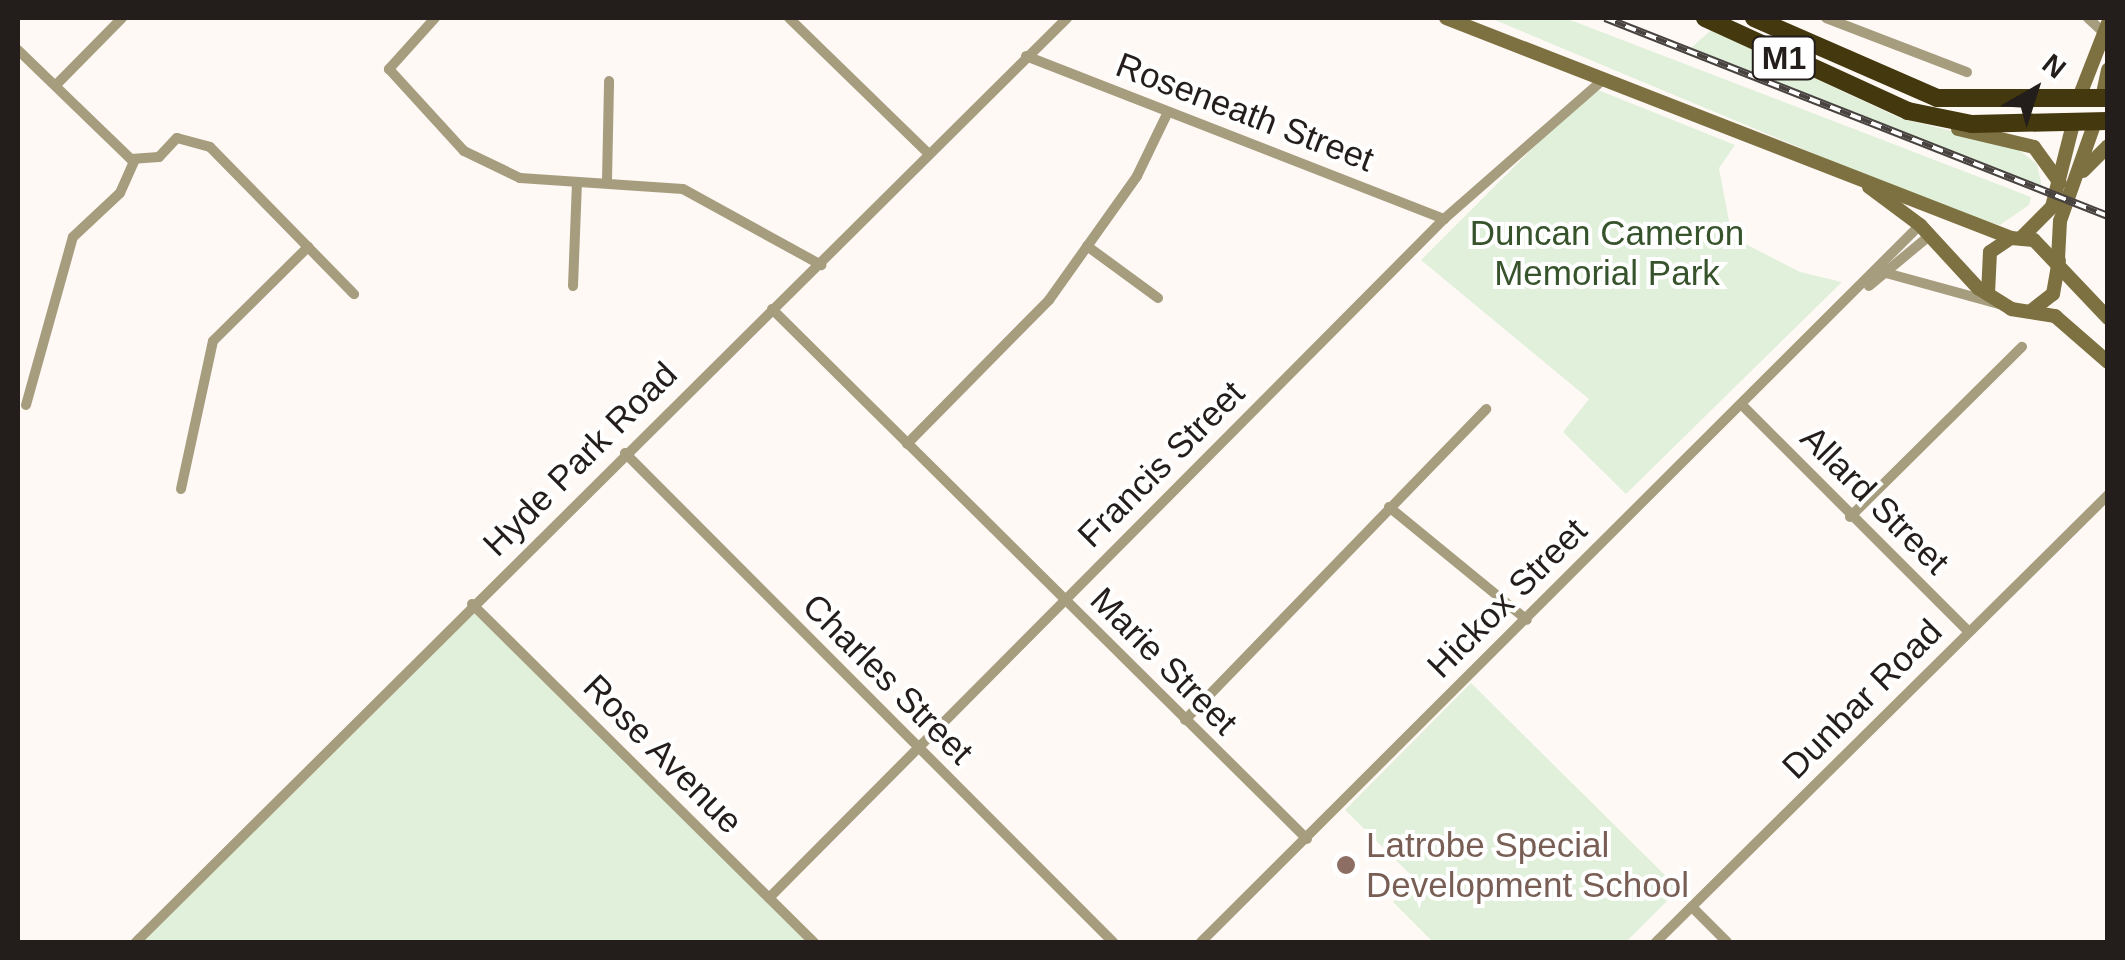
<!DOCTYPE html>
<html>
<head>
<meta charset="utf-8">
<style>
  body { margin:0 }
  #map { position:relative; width:2125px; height:960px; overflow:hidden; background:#fff9f6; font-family:Arial,sans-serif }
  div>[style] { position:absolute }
  .green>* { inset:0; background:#e0f0da }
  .street>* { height:10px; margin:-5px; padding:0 5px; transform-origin:5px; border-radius:5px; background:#a69d7e }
  .secondary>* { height:14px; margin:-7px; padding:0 7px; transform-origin:7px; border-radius:7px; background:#7e7141 }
  .highway>* { height:18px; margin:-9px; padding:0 9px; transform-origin:9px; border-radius:9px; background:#43380e }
  .rail>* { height:8px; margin-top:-4px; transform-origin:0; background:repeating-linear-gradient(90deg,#fff 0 11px,#484340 0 22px); box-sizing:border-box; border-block:2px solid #484340 }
  .dots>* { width:28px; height:28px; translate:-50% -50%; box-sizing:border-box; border:5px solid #fff; border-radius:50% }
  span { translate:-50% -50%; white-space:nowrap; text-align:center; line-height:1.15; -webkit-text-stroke:8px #fff; paint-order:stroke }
  .shield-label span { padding:2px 8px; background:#fff; border:2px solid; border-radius:8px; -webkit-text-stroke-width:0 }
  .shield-label { font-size:32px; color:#231e1b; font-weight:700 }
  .street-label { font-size:35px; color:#231e1b }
  .park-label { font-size:35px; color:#37532c }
  .education-label { font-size:35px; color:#785e54 }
  .left { translate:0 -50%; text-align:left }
  .frame { position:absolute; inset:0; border:20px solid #231e1b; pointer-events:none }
  .north { position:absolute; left:1985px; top:40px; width:100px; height:100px; -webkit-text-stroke:8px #fff; paint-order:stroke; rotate:39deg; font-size:28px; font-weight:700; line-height:40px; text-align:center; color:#231e1b }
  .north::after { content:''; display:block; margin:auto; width:35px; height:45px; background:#231e1b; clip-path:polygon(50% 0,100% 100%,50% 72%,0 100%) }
</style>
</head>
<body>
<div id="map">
  <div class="green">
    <i style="clip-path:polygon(1490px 18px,1565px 18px,2031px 197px,2029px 205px,2000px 225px,1966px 217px)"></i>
    <i style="clip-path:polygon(1711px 30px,1900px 118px,2015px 147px,2037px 164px,2042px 187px,1691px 48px)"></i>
    <i style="clip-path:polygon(1593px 88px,1735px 145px,1719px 168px,1732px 237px,1800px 272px,1842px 282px,1626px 494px,1563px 432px,1589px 399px,1421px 260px)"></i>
    <i style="clip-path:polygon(473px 606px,810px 942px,140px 942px)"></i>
    <i style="clip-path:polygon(1471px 683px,1679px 889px,1626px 942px,1433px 942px,1393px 902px,1415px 879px,1345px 810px)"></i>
  </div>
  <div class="street">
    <i style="left:435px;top:18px;width:69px;rotate:132deg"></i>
    <i style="left:389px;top:69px;width:111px;rotate:47.6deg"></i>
    <i style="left:464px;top:151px;width:62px;rotate:25.7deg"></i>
    <i style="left:520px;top:178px;width:163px;rotate:3.9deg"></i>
    <i style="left:683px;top:189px;width:158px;rotate:28.8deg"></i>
    <i style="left:789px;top:18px;width:194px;rotate:44.2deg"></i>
    <i style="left:1826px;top:18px;width:151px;rotate:21deg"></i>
    <i style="left:2088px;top:18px;width:19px;rotate:43deg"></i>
    <i style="left:18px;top:50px;width:157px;rotate:44deg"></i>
    <i style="left:131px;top:159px;width:28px;rotate:-4deg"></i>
    <i style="left:159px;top:157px;width:26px;rotate:-47deg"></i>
    <i style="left:177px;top:138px;width:34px;rotate:15deg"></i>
    <i style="left:210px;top:147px;width:206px;rotate:45.6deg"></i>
    <i style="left:1026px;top:56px;width:449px;rotate:21.3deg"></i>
    <i style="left:56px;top:85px;width:94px;rotate:-45.4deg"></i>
    <i style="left:607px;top:180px;width:99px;rotate:-88.8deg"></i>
    <i style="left:1087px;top:246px;width:88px;rotate:36.2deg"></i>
    <i style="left:1886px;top:273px;width:117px;rotate:15.3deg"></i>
    <i style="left:573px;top:286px;width:102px;rotate:-87.8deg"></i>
    <i style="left:1869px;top:286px;width:78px;rotate:-39.8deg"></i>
    <i style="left:772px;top:309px;width:753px;rotate:44.73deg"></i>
    <i style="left:26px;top:405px;width:174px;rotate:-74.4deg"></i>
    <i style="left:73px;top:237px;width:64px;rotate:-43.1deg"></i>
    <i style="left:120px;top:193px;width:36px;rotate:-66deg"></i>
    <i style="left:1743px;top:406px;width:318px;rotate:45deg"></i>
    <i style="left:907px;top:444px;width:202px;rotate:-45.4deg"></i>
    <i style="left:1049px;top:300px;width:152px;rotate:-54.6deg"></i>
    <i style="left:1137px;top:176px;width:71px;rotate:-64.2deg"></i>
    <i style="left:625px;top:453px;width:691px;rotate:45.06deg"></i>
    <i style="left:181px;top:489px;width:151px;rotate:-77.8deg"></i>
    <i style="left:213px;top:341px;width:134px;rotate:-44.7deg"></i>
    <i style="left:1389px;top:507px;width:178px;rotate:39.3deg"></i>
    <i style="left:1850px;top:517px;width:242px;rotate:-44.7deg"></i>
    <i style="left:472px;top:604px;width:481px;rotate:44.7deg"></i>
    <i style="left:1185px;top:720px;width:433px;rotate:-45.9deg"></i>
    <i style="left:769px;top:898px;width:957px;rotate:-45.17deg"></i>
    <i style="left:1444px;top:219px;width:211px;rotate:-41.2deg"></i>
    <i style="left:1692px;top:907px;width:49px;rotate:45deg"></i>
    <i style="left:136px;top:942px;width:1312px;rotate:-44.78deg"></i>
    <i style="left:1201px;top:942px;width:1015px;rotate:-44.92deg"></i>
    <i style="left:1656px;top:942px;width:636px;rotate:-44.68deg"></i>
  </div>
  <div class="secondary">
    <i style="left:1446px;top:18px;width:606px;rotate:21.27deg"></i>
    <i style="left:2102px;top:98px;width:29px;rotate:-78deg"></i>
    <i style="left:2078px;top:100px;width:83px;rotate:-68.7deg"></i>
    <i style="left:1958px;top:129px;width:78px;rotate:13.3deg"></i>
    <i style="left:2034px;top:147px;width:44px;rotate:54.2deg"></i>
    <i style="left:2083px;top:171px;width:35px;rotate:-45deg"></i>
    <i style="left:1869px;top:187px;width:64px;rotate:36.7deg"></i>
    <i style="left:1920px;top:225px;width:86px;rotate:47.4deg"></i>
    <i style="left:1978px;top:288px;width:39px;rotate:32deg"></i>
    <i style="left:2011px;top:309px;width:45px;rotate:9deg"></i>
    <i style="left:2055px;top:316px;width:70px;rotate:41deg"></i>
    <i style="left:2022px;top:237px;width:42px;rotate:-45deg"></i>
    <i style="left:2052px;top:207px;width:86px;rotate:-75.8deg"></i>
    <i style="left:2058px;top:259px;width:38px;rotate:-87deg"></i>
    <i style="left:2060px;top:221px;width:105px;rotate:-70.5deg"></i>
    <i style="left:1988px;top:294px;width:42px;rotate:-87.3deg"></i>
    <i style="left:1990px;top:252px;width:25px;rotate:-34deg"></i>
    <i style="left:2011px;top:238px;width:23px;rotate:5deg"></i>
    <i style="left:2034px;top:240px;width:108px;rotate:46.5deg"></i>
    <i style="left:2031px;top:311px;width:28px;rotate:-38deg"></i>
    <i style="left:2053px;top:294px;width:34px;rotate:-80deg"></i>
  </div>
  <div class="highway">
    <i style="left:1705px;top:18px;width:223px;rotate:24.6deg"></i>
    <i style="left:1908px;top:111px;width:65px;rotate:11.5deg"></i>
    <i style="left:1972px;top:124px;width:136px;rotate:-1.3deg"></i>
    <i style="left:1754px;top:18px;width:200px;rotate:23.6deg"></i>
    <i style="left:1937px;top:98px;width:171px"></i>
  </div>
  <div class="rail">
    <i style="left:1605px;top:18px;width:541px;rotate:21.49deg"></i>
  </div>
  <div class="dots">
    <i style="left:1346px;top:865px;background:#8d6e63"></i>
  </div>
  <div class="shield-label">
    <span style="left:1784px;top:58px">M1</span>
  </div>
  <div class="street-label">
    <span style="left:1245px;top:112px;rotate:21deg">Roseneath Street</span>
    <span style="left:580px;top:459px;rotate:-45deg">Hyde Park Road</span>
    <span style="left:1161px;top:464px;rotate:-45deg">Francis Street</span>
    <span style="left:1875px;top:500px;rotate:45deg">Allard Street</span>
    <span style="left:1507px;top:598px;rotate:-45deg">Hickox Street</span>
    <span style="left:1164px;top:661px;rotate:45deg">Marie Street</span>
    <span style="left:888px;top:679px;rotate:45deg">Charles Street</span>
    <span style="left:1862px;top:699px;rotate:-45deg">Dunbar Road</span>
    <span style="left:663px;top:754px;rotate:45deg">Rose Avenue</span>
  </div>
  <div class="park-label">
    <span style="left:1607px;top:253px">Duncan Cameron<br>Memorial Park</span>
  </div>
  <div class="education-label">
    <span class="left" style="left:1366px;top:865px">Latrobe Special<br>Development School</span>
  </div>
  <div class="frame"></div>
  <div class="north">N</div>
</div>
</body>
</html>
